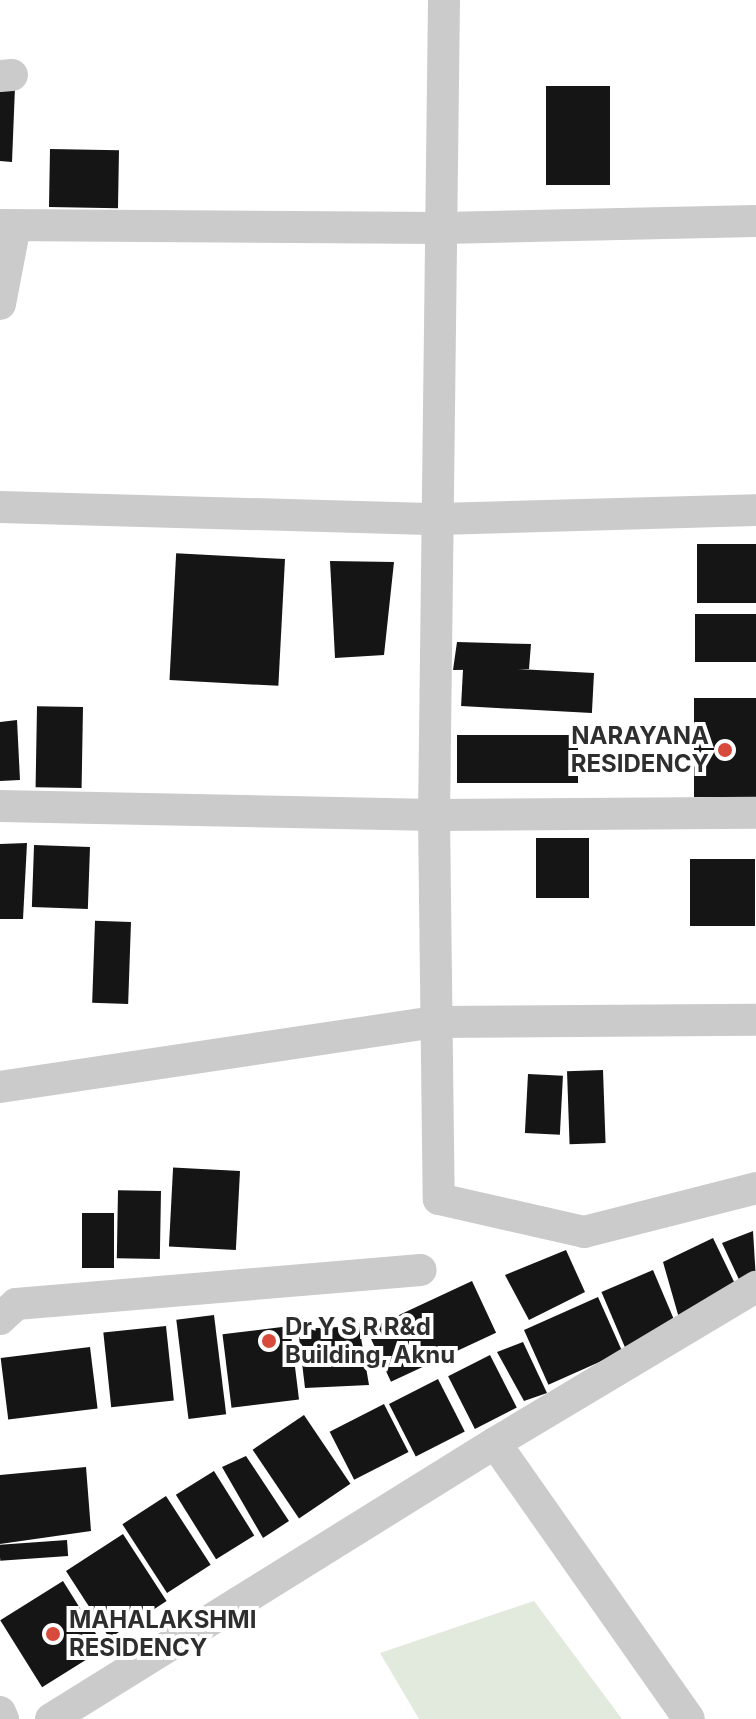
<!DOCTYPE html>
<html>
<head>
<meta charset="utf-8">
<style>
  body { margin:0 }
  #map { position:relative; width:756px; height:1719px; overflow:hidden; background:#fff; font-family:Inter,sans-serif }
  div>[style] { position:absolute }
  .green>* { inset:0; background:#e1eadc }
  .building>* { inset:0; background:#151515; transform-origin:0 0 }
  .minor>* { height:32px; margin:-16px; padding:0 16px; transform-origin:16px; border-radius:16px; background:#cbcbcb }
  .dots>* { width:22px; height:22px; translate:-50% -50%; box-sizing:border-box; border:4px solid #fff; border-radius:50% }
  span { translate:-50% -50%; white-space:nowrap; text-align:center; line-height:1.15; -webkit-text-stroke:8px #fff; paint-order:stroke }
  .poi-label { font-size:24px; color:#2e2e2e; font-weight:700 }
  .right { translate:-100% -50%; text-align:right }
  .left { translate:0 -50%; text-align:left }
</style>
</head>
<body>
<div id="map">
  <div class="green">
    <i style="clip-path:polygon(534px 1601px,622px 1719px,419px 1719px,380px 1653px)"></i>
  </div>
  <div class="building">
    <i style="left:546px;top:86px;width:64px;height:99px"></i>
    <i style="clip-path:polygon(0 87px,15px 87px,12px 162px,0 161px)"></i>
    <i style="left:50px;top:149px;width:69px;height:58px;rotate:1deg"></i>
    <i style="left:756px;top:544px;width:59px;height:59px;rotate:90deg"></i>
    <i style="left:285px;top:559px;width:127px;height:109px;rotate:93deg"></i>
    <i style="clip-path:polygon(330px 561px,394px 562px,384px 655px,335px 658px)"></i>
    <i style="left:756px;top:614px;width:48px;height:61px;rotate:90deg"></i>
    <i style="clip-path:polygon(457px 642px,531px 644px,529px 669px,453px 670px)"></i>
    <i style="left:594px;top:673px;width:40px;height:131px;rotate:93deg"></i>
    <i style="left:756px;top:698px;width:99px;height:62px;rotate:90deg"></i>
    <i style="left:83px;top:707px;width:81px;height:46px;rotate:91deg"></i>
    <i style="clip-path:polygon(17px 720px,20px 780px,0 781px,0 722px)"></i>
    <i style="left:457px;top:735px;width:121px;height:48px"></i>
    <i style="left:589px;top:838px;width:60px;height:53px;rotate:90deg"></i>
    <i style="clip-path:polygon(27px 843px,23px 919px,0 919px,0 844px)"></i>
    <i style="left:90px;top:847px;width:62px;height:56px;rotate:92deg"></i>
    <i style="left:690px;top:859px;width:65px;height:67px"></i>
    <i style="left:131px;top:922px;width:82px;height:36px;rotate:92deg"></i>
    <i style="left:603px;top:1070px;width:73px;height:36px;rotate:88deg"></i>
    <i style="left:528px;top:1074px;width:35px;height:59px;rotate:3deg"></i>
    <i style="left:240px;top:1171px;width:79px;height:67px;rotate:93deg"></i>
    <i style="left:161px;top:1191px;width:68px;height:43px;rotate:91deg"></i>
    <i style="left:114px;top:1213px;width:55px;height:32px;rotate:90deg"></i>
    <i style="clip-path:polygon(753px 1231px,756px 1280px,742px 1286px,722px 1243px)"></i>
    <i style="clip-path:polygon(713px 1238px,738px 1290px,681px 1325px,663px 1262px)"></i>
    <i style="clip-path:polygon(566px 1250px,585px 1292px,529px 1320px,505px 1275px)"></i>
    <i style="left:653px;top:1270px;width:61px;height:56px;rotate:67deg"></i>
    <i style="left:472px;top:1281px;width:57px;height:116px;rotate:65deg"></i>
    <i style="left:598px;top:1297px;width:60px;height:81px;rotate:66deg"></i>
    <i style="left:214px;top:1315px;width:100px;height:38px;rotate:83deg"></i>
    <i style="left:166px;top:1326px;width:75px;height:63px;rotate:84deg"></i>
    <i style="left:290px;top:1326px;width:74px;height:68px;rotate:83deg"></i>
    <i style="clip-path:polygon(359px 1326px,369px 1385px,305px 1388px,298px 1329px)"></i>
    <i style="clip-path:polygon(523px 1342px,547px 1393px,524px 1401px,497px 1352px)"></i>
    <i style="left:90px;top:1347px;width:62px;height:90px;rotate:83deg"></i>
    <i style="left:490px;top:1355px;width:59px;height:47px;rotate:63deg"></i>
    <i style="left:438px;top:1379px;width:59px;height:55px;rotate:63deg"></i>
    <i style="left:384px;top:1404px;width:54px;height:61px;rotate:63deg"></i>
    <i style="left:304px;top:1415px;width:83px;height:62px;rotate:56deg"></i>
    <i style="clip-path:polygon(246px 1456px,289px 1521px,263px 1538px,222px 1467px)"></i>
    <i style="clip-path:polygon(86px 1467px,91px 1531px,0 1544px,0 1475px)"></i>
    <i style="left:214px;top:1471px;width:76px;height:45px;rotate:58deg"></i>
    <i style="left:166px;top:1496px;width:82px;height:52px;rotate:57deg"></i>
    <i style="left:123px;top:1534px;width:80px;height:68px;rotate:57deg"></i>
    <i style="left:67px;top:1540px;width:16px;height:68px;rotate:86deg"></i>
    <i style="left:63px;top:1581px;width:79px;height:74px;rotate:58deg"></i>
  </div>
  <div class="minor">
    <i style="left:444px;top:0;width:815px;rotate:90.7deg"></i>
    <i style="left:434px;top:815px;width:384px;rotate:89.3deg"></i>
    <i style="left:439px;top:1199px;width:149px;rotate:12.8deg"></i>
    <i style="left:584px;top:1232px;width:178px;rotate:-14.3deg"></i>
    <i style="left:0;top:76px;width:12px;rotate:-5deg"></i>
    <i style="left:0;top:225px;width:443px;rotate:0.4deg"></i>
    <i style="left:443px;top:228px;width:313px;rotate:-1.3deg"></i>
    <i style="left:0;top:304px;width:80px;rotate:-79.2deg"></i>
    <i style="left:0;top:507px;width:438px;rotate:1.6deg"></i>
    <i style="left:438px;top:519px;width:318px;rotate:-1.6deg"></i>
    <i style="left:0;top:806px;width:434px;rotate:1.2deg"></i>
    <i style="left:434px;top:815px;width:322px;rotate:-0.4deg"></i>
    <i style="left:0;top:1087px;width:442px;rotate:-8.5deg"></i>
    <i style="left:437px;top:1022px;width:319px;rotate:-0.4deg"></i>
    <i style="left:0;top:1319px;width:22px;rotate:-43deg"></i>
    <i style="left:16px;top:1304px;width:406px;rotate:-4.8deg"></i>
    <i style="left:495px;top:1443px;width:337px;rotate:54.9deg"></i>
    <i style="left:0;top:1712px;width:8px;rotate:67deg"></i>
    <i style="left:51px;top:1719px;width:523px;rotate:-31.87deg"></i>
    <i style="left:495px;top:1443px;width:304px;rotate:-30.9deg"></i>
  </div>
  <div class="dots">
    <i style="left:725px;top:750px;background:#d84b3c"></i>
    <i style="left:269px;top:1341px;background:#d84b3c"></i>
    <i style="left:53px;top:1634px;background:#d84b3c"></i>
  </div>
  <div class="poi-label">
    <span class="right" style="left:709px;top:750px">NARAYANA<br>RESIDENCY</span>
    <span class="left" style="left:285px;top:1341px">Dr Y S R R&amp;d<br>Building, Aknu</span>
    <span class="left" style="left:69px;top:1634px">MAHALAKSHMI<br>RESIDENCY</span>
  </div>
</div>
</body>
</html>
